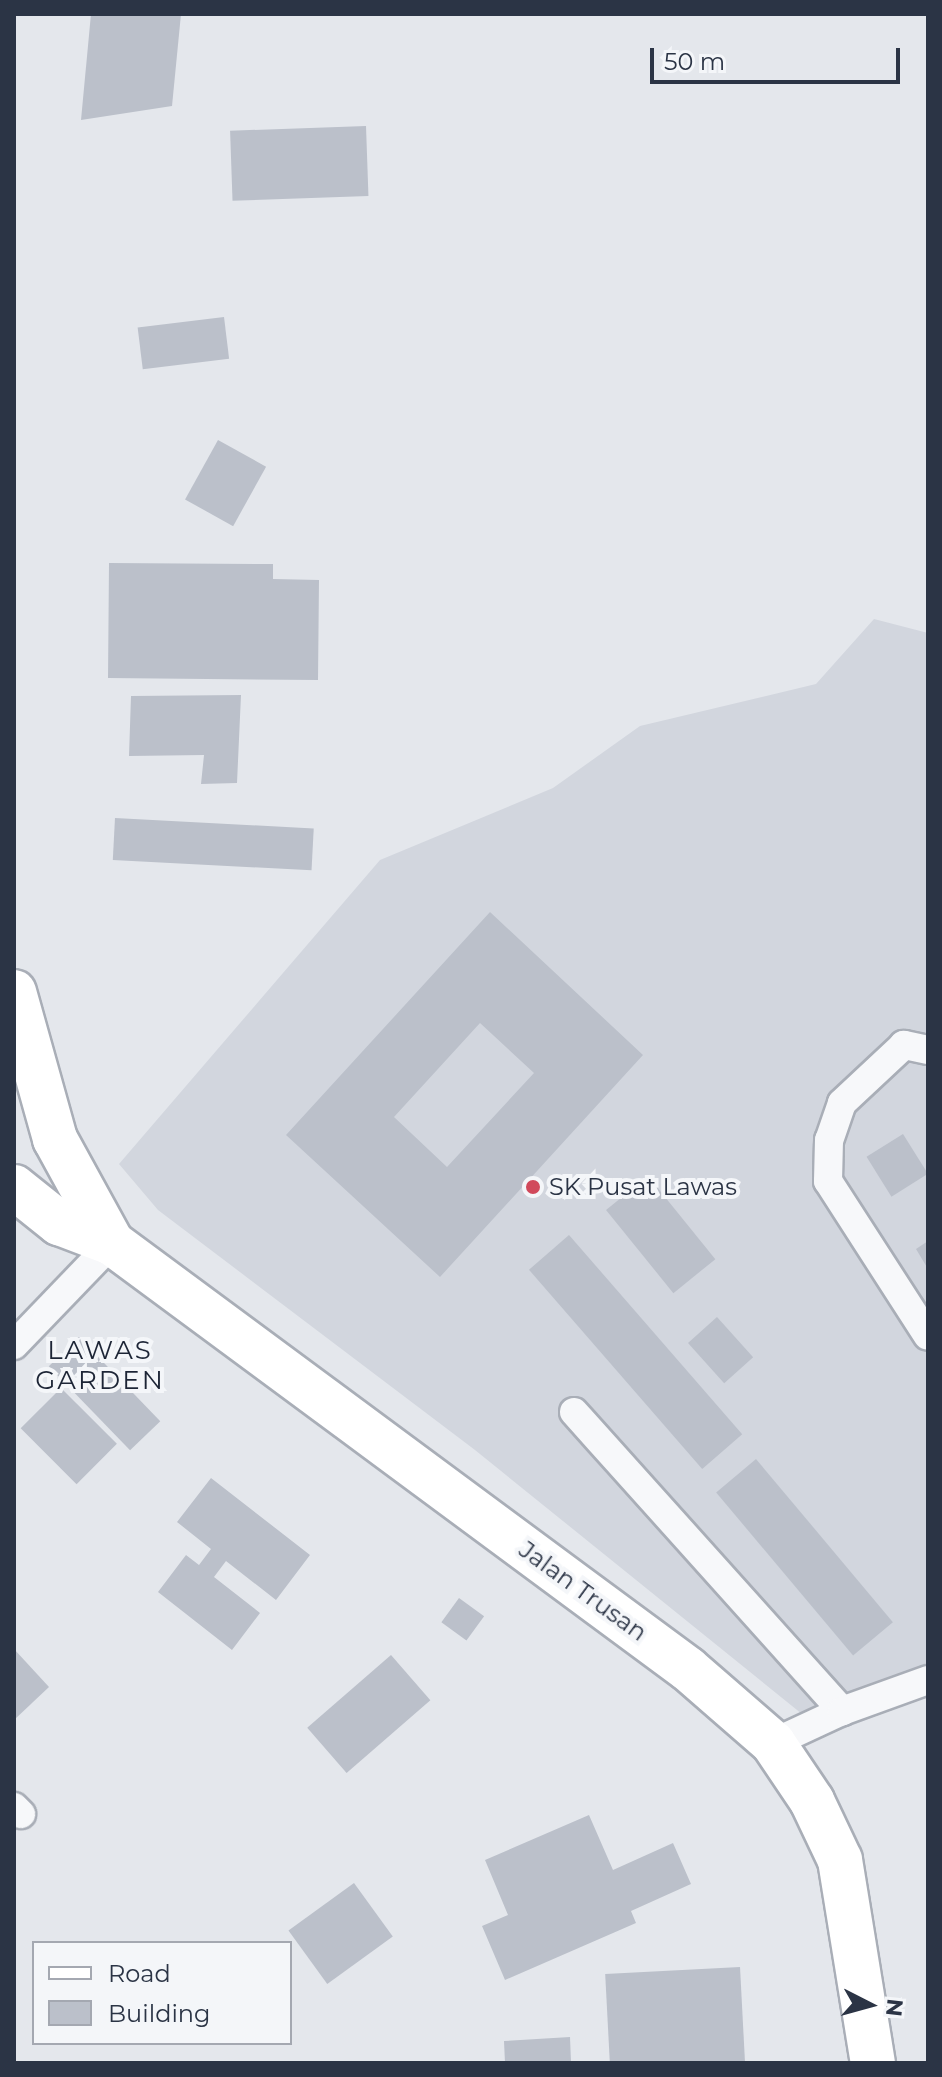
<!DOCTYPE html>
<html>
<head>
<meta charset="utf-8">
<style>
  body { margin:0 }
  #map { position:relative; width:942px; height:2077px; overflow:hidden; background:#e4e7ec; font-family:Montserrat,sans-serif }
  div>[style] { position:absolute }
  .built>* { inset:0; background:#d2d6de }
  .building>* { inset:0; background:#bbc0ca; transform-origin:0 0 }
  .roads { filter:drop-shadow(2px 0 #a9aeb7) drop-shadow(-2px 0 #a9aeb7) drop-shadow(0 2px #a9aeb7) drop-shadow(0 -2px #a9aeb7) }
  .minor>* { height:28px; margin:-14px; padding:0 14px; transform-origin:14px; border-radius:14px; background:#f7f8fa }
  .primary>* { height:44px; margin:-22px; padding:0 22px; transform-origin:22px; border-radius:22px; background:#fff }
  .trunk>* { height:44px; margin:-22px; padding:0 22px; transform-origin:22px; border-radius:22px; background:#fff }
  .dots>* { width:22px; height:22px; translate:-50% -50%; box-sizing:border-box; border:4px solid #f4f6f9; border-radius:50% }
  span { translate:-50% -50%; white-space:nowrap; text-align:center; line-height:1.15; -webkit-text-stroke:8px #f4f6f9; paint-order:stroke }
  .poi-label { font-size:24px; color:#2b3445 }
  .left { translate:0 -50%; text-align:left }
  .street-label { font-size:24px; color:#2b3445 }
  .neighbourhood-label { font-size:26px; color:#1d2536; letter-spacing:2px }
  .frame { position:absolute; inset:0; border:16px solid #2b3445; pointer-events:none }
  .legend { position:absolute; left:32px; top:1941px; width:260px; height:104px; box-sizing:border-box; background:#f4f6f9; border:2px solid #a4a8b1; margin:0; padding:10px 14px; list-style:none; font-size:24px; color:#2b3445 }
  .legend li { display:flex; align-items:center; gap:16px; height:40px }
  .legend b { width:40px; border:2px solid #a4a8b1 }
  .north { position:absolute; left:830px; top:1965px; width:80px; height:80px; -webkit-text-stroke:6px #f4f6f9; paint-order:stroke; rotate:96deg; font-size:22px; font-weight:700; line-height:32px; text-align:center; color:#2b3445 }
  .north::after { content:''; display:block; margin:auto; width:28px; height:36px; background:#2b3445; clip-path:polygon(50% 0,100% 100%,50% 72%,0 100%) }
  .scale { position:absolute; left:650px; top:48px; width:250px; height:36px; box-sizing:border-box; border:4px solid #2b3445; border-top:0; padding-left:10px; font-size:24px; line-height:28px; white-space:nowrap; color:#2b3445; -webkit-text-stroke:6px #f4f6f9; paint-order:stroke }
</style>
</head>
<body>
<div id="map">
  <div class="built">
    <i style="clip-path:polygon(874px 619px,928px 633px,928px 1695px,828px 1735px,475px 1450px,158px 1210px,119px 1164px,380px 860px,553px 788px,640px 726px,816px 684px)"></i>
  </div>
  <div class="building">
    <i style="clip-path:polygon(91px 14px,181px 14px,172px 106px,81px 120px)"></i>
    <i style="left:366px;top:126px;width:70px;height:136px;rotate:88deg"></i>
    <i style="left:224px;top:317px;width:42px;height:87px;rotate:83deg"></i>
    <i style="left:218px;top:440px;width:55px;height:68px;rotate:29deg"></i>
    <i style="clip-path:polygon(109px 563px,273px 564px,273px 579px,319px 580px,318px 680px,108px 678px)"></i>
    <i style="clip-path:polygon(241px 695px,237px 783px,201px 784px,204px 755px,129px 756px,131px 696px)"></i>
    <i style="left:115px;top:818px;width:199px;height:42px;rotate:3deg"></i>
    <i style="clip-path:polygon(evenodd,490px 912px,643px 1055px,440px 1277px,286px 1135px,490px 912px,480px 1023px,534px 1073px,447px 1167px,394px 1117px,480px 1023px)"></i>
    <i style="left:903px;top:1134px;width:47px;height:43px;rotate:58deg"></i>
    <i style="left:648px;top:1176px;width:107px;height:54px;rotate:51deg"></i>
    <i style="left:569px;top:1235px;width:264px;height:53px;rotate:49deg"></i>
    <i style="clip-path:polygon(928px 1241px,928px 1269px,916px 1249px)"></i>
    <i style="left:717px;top:1317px;width:54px;height:39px;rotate:48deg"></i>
    <i style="left:79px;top:1337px;width:117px;height:42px;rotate:46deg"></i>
    <i style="left:61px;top:1388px;width:79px;height:57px;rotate:45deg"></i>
    <i style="left:756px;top:1459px;width:213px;height:52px;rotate:50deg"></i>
    <i style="clip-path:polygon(211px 1478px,310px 1555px,276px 1600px,226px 1561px,214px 1577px,260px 1613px,232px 1650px,158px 1592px,186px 1555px,199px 1565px,211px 1549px,177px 1522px)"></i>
    <i style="left:459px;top:1598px;width:31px;height:30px;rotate:36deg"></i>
    <i style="clip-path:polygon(14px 1649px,49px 1687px,14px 1720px)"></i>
    <i style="left:391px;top:1655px;width:60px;height:111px;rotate:49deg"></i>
    <i style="clip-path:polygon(589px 1815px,613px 1870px,673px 1843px,691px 1884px,631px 1911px,636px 1923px,505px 1980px,482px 1926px,508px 1915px,485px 1860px)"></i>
    <i style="left:354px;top:1883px;width:66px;height:81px;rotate:54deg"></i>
    <i style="left:740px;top:1967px;width:96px;height:135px;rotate:87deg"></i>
    <i style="clip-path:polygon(570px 2037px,571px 2063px,505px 2063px,504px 2041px)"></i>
  </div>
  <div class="roads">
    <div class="minor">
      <i style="left:928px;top:1050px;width:25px;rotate:-168deg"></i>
      <i style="left:904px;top:1045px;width:85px;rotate:136.9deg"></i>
      <i style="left:842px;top:1103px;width:39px;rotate:109deg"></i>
      <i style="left:829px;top:1140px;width:41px;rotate:91.4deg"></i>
      <i style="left:828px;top:1181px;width:184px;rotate:57.2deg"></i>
      <i style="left:14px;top:1345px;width:141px;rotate:-46.1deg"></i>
      <i style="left:574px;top:1412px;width:402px;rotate:48.1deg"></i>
      <i style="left:773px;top:1743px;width:76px;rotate:-24.9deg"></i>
      <i style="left:842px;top:1711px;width:91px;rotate:-19.8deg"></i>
      <i style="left:14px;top:1807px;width:10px;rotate:45deg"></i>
    </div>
    <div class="primary">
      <i style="left:112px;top:1243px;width:716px;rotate:36.49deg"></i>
      <i style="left:688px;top:1669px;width:113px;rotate:41deg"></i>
      <i style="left:773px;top:1743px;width:70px;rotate:56.1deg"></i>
      <i style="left:812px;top:1801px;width:65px;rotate:64.6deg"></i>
      <i style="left:840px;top:1860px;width:206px;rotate:80.8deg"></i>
    </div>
    <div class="trunk">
      <i style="left:14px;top:992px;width:153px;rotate:74.4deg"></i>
      <i style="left:55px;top:1139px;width:119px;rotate:61.3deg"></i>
      <i style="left:14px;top:1187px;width:58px;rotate:38.7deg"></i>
      <i style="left:59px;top:1223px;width:57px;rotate:20.7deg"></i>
    </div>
  </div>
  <div class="dots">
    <i style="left:533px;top:1187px;background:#d1495b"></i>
  </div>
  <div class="poi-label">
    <span class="left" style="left:549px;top:1187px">SK Pusat Lawas</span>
  </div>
  <div class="street-label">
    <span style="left:583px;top:1591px;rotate:36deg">Jalan Trusan</span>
  </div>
  <div class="neighbourhood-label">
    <span style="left:100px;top:1366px">LAWAS<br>GARDEN</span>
  </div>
  <div class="frame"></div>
  <ul class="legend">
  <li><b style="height:10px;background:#fff"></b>Road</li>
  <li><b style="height:22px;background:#bbc0ca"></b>Building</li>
  </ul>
  <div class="north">N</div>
  <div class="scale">50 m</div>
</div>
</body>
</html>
